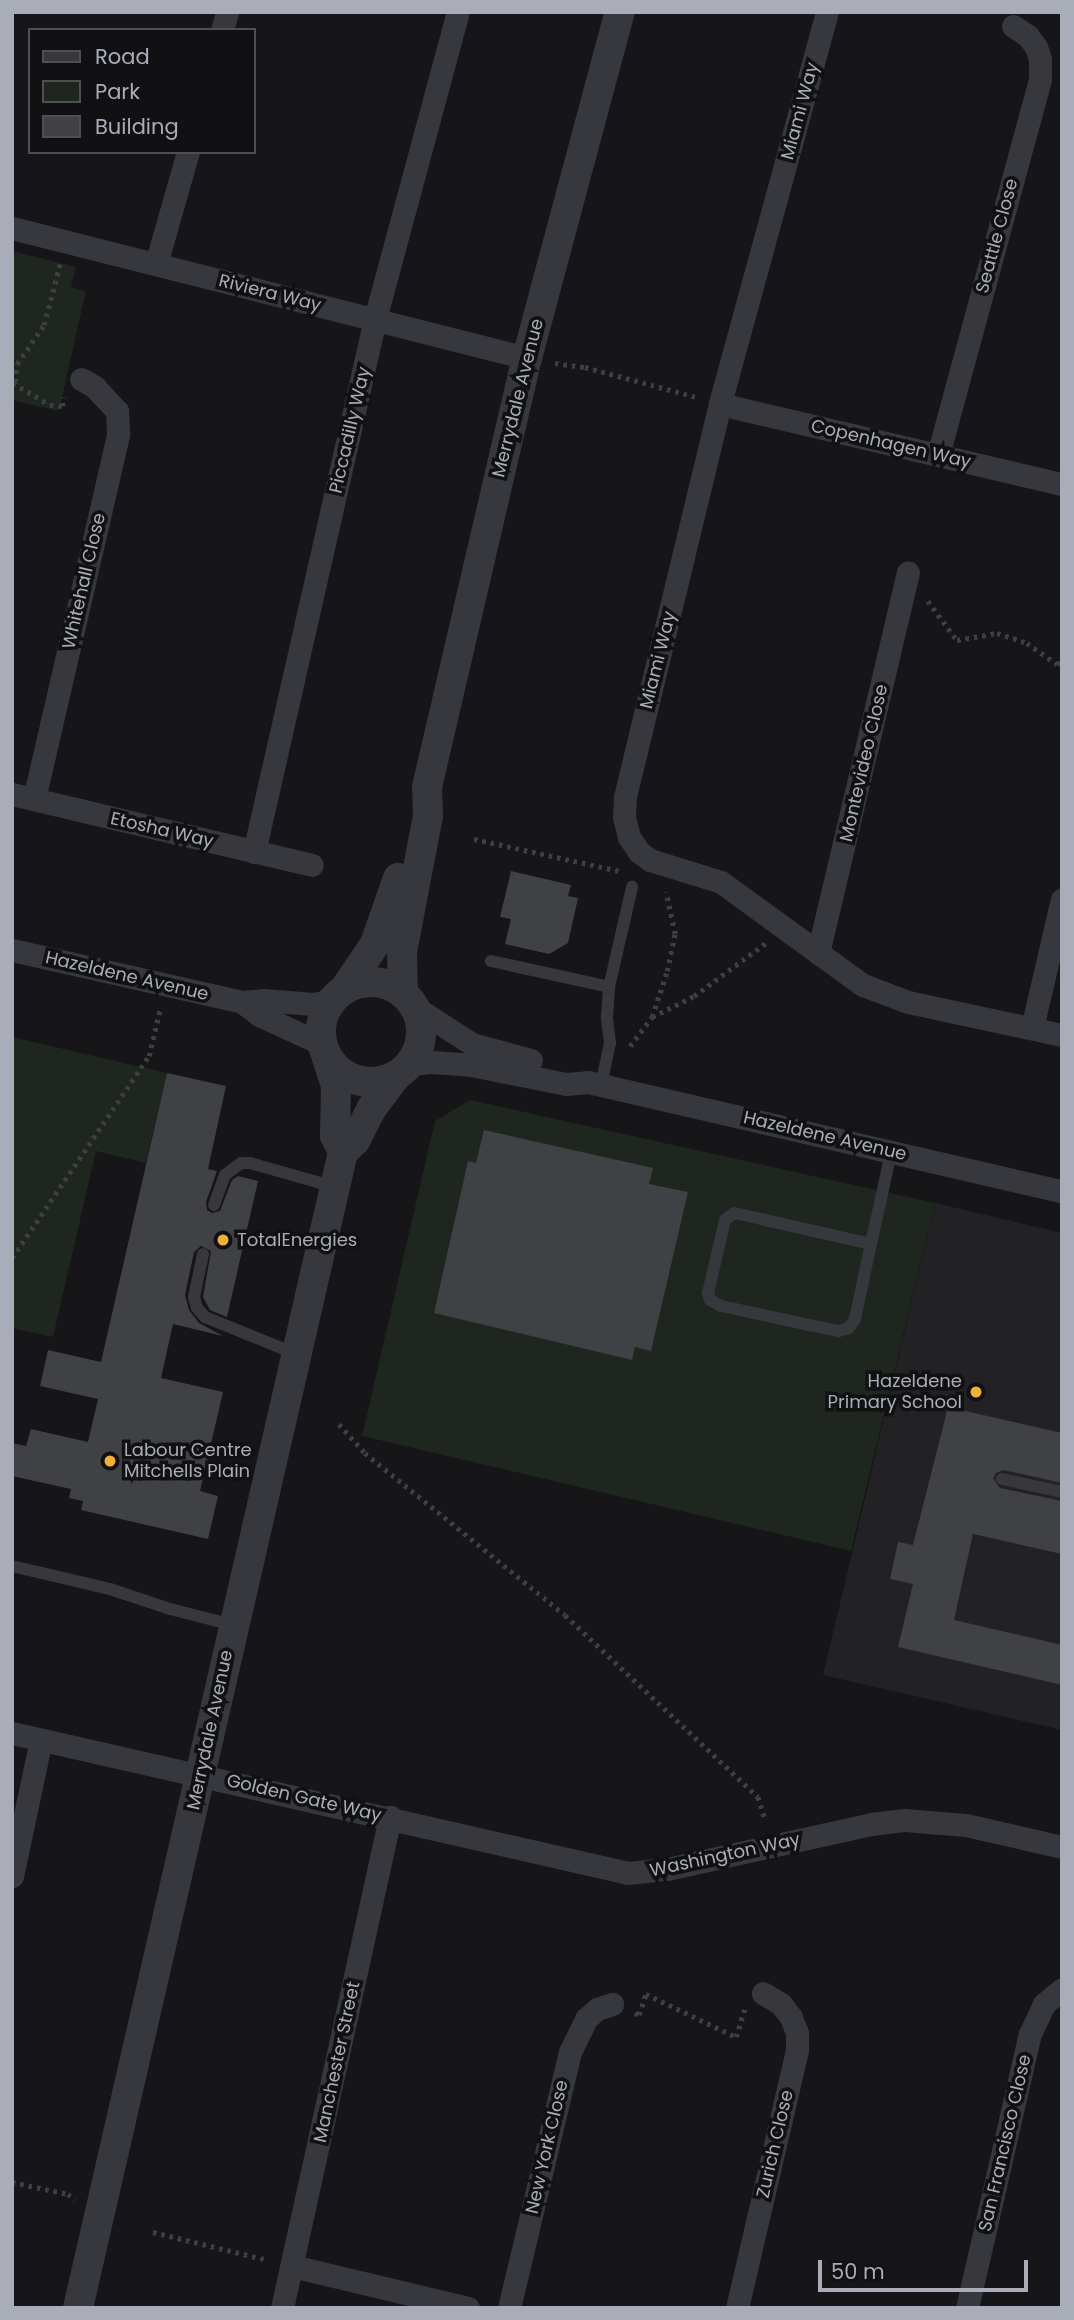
<!DOCTYPE html>
<html>
<head>
<meta charset="utf-8">
<style>
  body { margin:0 }
  #map { position:relative; width:1074px; height:2320px; overflow:hidden; background:#161618; font-family:Poppins,sans-serif }
  div>[style] { position:absolute }
  .built>* { inset:0; background:#222225 }
  .green>* { inset:0; background:#1e261f }
  .building>* { inset:0; background:#404145 }
  .path>* { height:4.5px; margin-top:-2.25px; transform-origin:0; background:repeating-linear-gradient(90deg,#3d3f44 0 3.5px,transparent 0 8.5px) }
  .service>* { height:12px; margin:-6px; padding:0 6px; transform-origin:6px; border-radius:6px; background:#37383d }
  .minor>* { height:23px; margin:-11.5px; padding:0 11.5px; transform-origin:11.5px; border-radius:11.5px; background:#37383d }
  .tertiary>* { height:30px; margin:-15px; padding:0 15px; transform-origin:15px; border-radius:15px; background:#37383d }
  .tertiary>.ring { margin:-15px; padding:0; box-sizing:content-box; background:none; border:30px solid #37383d; border-radius:50% }
  .dots>* { width:19px; height:19px; translate:-50% -50%; box-sizing:border-box; border:4px solid #111113; border-radius:50% }
  span { translate:-50% -50%; white-space:nowrap; text-align:center; line-height:1.15; -webkit-text-stroke:7px #111113; paint-order:stroke }
  .street-label { font-size:18px; color:#a8adb8 }
  .poi-label { font-size:18px; color:#a8adb8 }
  .left { translate:0 -50%; text-align:left }
  .right { translate:-100% -50%; text-align:right }
  .frame { position:absolute; inset:0; border:14px solid #a8adb8; pointer-events:none }
  .legend { position:absolute; left:28px; top:28px; width:228px; height:126px; box-sizing:border-box; background:#111113; border:2px solid #4d4f55; margin:0; padding:9px 12px; list-style:none; font-size:21px; color:#a8adb8 }
  .legend li { display:flex; align-items:center; gap:14px; height:35px }
  .legend b { width:35px; border:2px solid #4d4f55 }
  .scale { position:absolute; left:818px; top:2260px; width:210px; height:32px; box-sizing:border-box; border:4px solid #a8adb8; border-top:0; padding-left:9px; font-size:21px; line-height:24px; white-space:nowrap; color:#a8adb8; -webkit-text-stroke:5px #111113; paint-order:stroke }
</style>
</head>
<body>
<div id="map">
  <div class="built">
    <i style="clip-path:polygon(935px 1203px,1062px 1233px,1062px 1730px,823px 1675px)"></i>
  </div>
  <div class="green">
    <i style="clip-path:polygon(12px 251px,76px 267px,71px 287px,86px 291px,59px 411px,12px 400px)"></i>
    <i style="clip-path:polygon(12px 1037px,167px 1073px,146px 1163px,96px 1151px,53px 1337px,12px 1328px)"></i>
    <i style="clip-path:polygon(470px 1100px,935px 1203px,851px 1551px,362px 1436px,435px 1121px)"></i>
  </div>
  <div class="building">
    <i style="clip-path:polygon(511px 871px,571px 885px,568px 896px,578px 898px,568px 943px,549px 954px,505px 944px,511px 919px,500px 917px)"></i>
    <i style="clip-path:polygon(167px 1073px,226px 1086px,208px 1169px,217px 1171px,206px 1202px,207px 1210px,212px 1213px,220px 1211px,232px 1180px,238px 1176px,258px 1181px,227px 1317px,210px 1310px,203px 1297px,211px 1251px,201px 1246px,194px 1252px,185px 1295px,189px 1310px,199px 1323px,223px 1336px,173px 1324px,161px 1378px,223px 1392px,200px 1491px,218px 1496px,208px 1539px,81px 1510px,83px 1501px,69px 1498px,71px 1489px,12px 1476px,12px 1443px,26px 1446px,31px 1429px,88px 1442px,98px 1399px,40px 1386px,48px 1350px,101px 1362px)"></i>
    <i style="clip-path:polygon(484px 1130px,653px 1168px,649px 1184px,688px 1192px,651px 1351px,635px 1347px,632px 1360px,434px 1313px,468px 1161px,476px 1163px)"></i>
    <i style="clip-path:polygon(948px 1407px,1062px 1433px,1062px 1483px,1003px 1470px,996px 1473px,993px 1478px,1000px 1488px,1062px 1501px,1062px 1554px,973px 1534px,954px 1620px,1062px 1645px,1062px 1685px,898px 1647px,913px 1584px,890px 1579px,898px 1542px,913px 1545px)"></i>
  </div>
  <div class="path">
    <i style="left:555px;top:363px;width:30px;rotate:8deg"></i>
    <i style="left:585px;top:367px;width:115px;rotate:15.1deg"></i>
    <i style="left:15px;top:382px;width:18px;rotate:-84deg"></i>
    <i style="left:17px;top:364px;width:47px;rotate:-55.3deg"></i>
    <i style="left:44px;top:325px;width:63px;rotate:-75.3deg"></i>
    <i style="left:13px;top:383px;width:43px;rotate:30.7deg"></i>
    <i style="left:50px;top:405px;width:12px;rotate:5deg"></i>
    <i style="left:62px;top:406px;width:9px;rotate:-77deg"></i>
    <i style="left:928px;top:601px;width:49px;rotate:53.4deg"></i>
    <i style="left:957px;top:640px;width:41px;rotate:-9.9deg"></i>
    <i style="left:997px;top:633px;width:32px;rotate:18deg"></i>
    <i style="left:1027px;top:643px;width:37px;rotate:35deg"></i>
    <i style="left:1057px;top:664px;width:5px;rotate:-22deg"></i>
    <i style="left:474px;top:839px;width:148px;rotate:12.4deg"></i>
    <i style="left:652px;top:1017px;width:47px;rotate:-26.6deg"></i>
    <i style="left:694px;top:996px;width:89px;rotate:-36.4deg"></i>
    <i style="left:630px;top:1046px;width:36px;rotate:-53deg"></i>
    <i style="left:652px;top:1017px;width:48px;rotate:-71.9deg"></i>
    <i style="left:667px;top:971px;width:38px;rotate:-78deg"></i>
    <i style="left:675px;top:934px;width:43px;rotate:-102.1deg"></i>
    <i style="left:12px;top:1258px;width:244px;rotate:-55.9deg"></i>
    <i style="left:149px;top:1056px;width:48px;rotate:-76.8deg"></i>
    <i style="left:339px;top:1424px;width:39px;rotate:48deg"></i>
    <i style="left:365px;top:1453px;width:257px;rotate:39deg"></i>
    <i style="left:565px;top:1615px;width:265px;rotate:43.3deg"></i>
    <i style="left:758px;top:1797px;width:25px;rotate:72deg"></i>
    <i style="left:635px;top:2013px;width:4px;rotate:27deg"></i>
    <i style="left:639px;top:2015px;width:22px;rotate:-72deg"></i>
    <i style="left:646px;top:1994px;width:100px;rotate:25.5deg"></i>
    <i style="left:736px;top:2037px;width:30px;rotate:-73deg"></i>
    <i style="left:12px;top:2182px;width:57px;rotate:12.1deg"></i>
    <i style="left:68px;top:2194px;width:9px;rotate:36deg"></i>
    <i style="left:153px;top:2232px;width:118px;rotate:13.7deg"></i>
  </div>
  <div class="service">
    <i style="left:491px;top:961px;width:121px;rotate:12.4deg"></i>
    <i style="left:601px;top:1085px;width:43px;rotate:-77.9deg"></i>
    <i style="left:610px;top:1043px;width:26px;rotate:-97deg"></i>
    <i style="left:607px;top:1017px;width:30px;rotate:-86deg"></i>
    <i style="left:609px;top:987px;width:103px;rotate:-77deg"></i>
    <i style="left:214px;top:1205px;width:32px;rotate:-70deg"></i>
    <i style="left:225px;top:1175px;width:20px;rotate:-37deg"></i>
    <i style="left:241px;top:1163px;width:9px"></i>
    <i style="left:250px;top:1163px;width:88px;rotate:15.8deg"></i>
    <i style="left:871px;top:1244px;width:140px;rotate:-167.2deg"></i>
    <i style="left:734px;top:1213px;width:11px;rotate:142deg"></i>
    <i style="left:725px;top:1220px;width:75px;rotate:103.1deg"></i>
    <i style="left:708px;top:1293px;width:7px;rotate:74deg"></i>
    <i style="left:710px;top:1300px;width:13px;rotate:29deg"></i>
    <i style="left:721px;top:1306px;width:120px;rotate:12.1deg"></i>
    <i style="left:838px;top:1331px;width:11px;rotate:-15deg"></i>
    <i style="left:849px;top:1328px;width:11px;rotate:-56deg"></i>
    <i style="left:855px;top:1319px;width:77px;rotate:-78deg"></i>
    <i style="left:871px;top:1244px;width:75px;rotate:-77.6deg"></i>
    <i style="left:887px;top:1171px;width:19px;rotate:-78deg"></i>
    <i style="left:203px;top:1254px;width:44px;rotate:101.8deg"></i>
    <i style="left:194px;top:1297px;width:11px;rotate:75deg"></i>
    <i style="left:197px;top:1308px;width:12px;rotate:48deg"></i>
    <i style="left:205px;top:1317px;width:98px;rotate:22.1deg"></i>
    <i style="left:1002px;top:1479px;width:61px;rotate:12.2deg"></i>
    <i style="left:12px;top:1566px;width:101px;rotate:13.2deg"></i>
    <i style="left:110px;top:1589px;width:63px;rotate:18.4deg"></i>
    <i style="left:170px;top:1609px;width:65px;rotate:14.3deg"></i>
  </div>
  <div class="minor">
    <i style="left:827px;top:12px;width:406px;rotate:105.3deg"></i>
    <i style="left:720px;top:404px;width:405px;rotate:103.6deg"></i>
    <i style="left:625px;top:798px;width:19px;rotate:93deg"></i>
    <i style="left:624px;top:817px;width:21px;rotate:76deg"></i>
    <i style="left:629px;top:837px;width:18px;rotate:56deg"></i>
    <i style="left:639px;top:852px;width:14px;rotate:36deg"></i>
    <i style="left:650px;top:860px;width:74px;rotate:17.2deg"></i>
    <i style="left:721px;top:882px;width:175px;rotate:36deg"></i>
    <i style="left:863px;top:985px;width:48px;rotate:20.7deg"></i>
    <i style="left:908px;top:1002px;width:157px;rotate:12.1deg"></i>
    <i style="left:222px;top:30px;width:19px;rotate:-74deg"></i>
    <i style="left:12px;top:228px;width:531px;rotate:14.17deg"></i>
    <i style="left:156px;top:264px;width:116px;rotate:-74.1deg"></i>
    <i style="left:720px;top:404px;width:351px;rotate:13.2deg"></i>
    <i style="left:938px;top:455px;width:390px;rotate:-74.8deg"></i>
    <i style="left:1040px;top:79px;width:20px;rotate:-90deg"></i>
    <i style="left:1040px;top:59px;width:13px;rotate:-108deg"></i>
    <i style="left:1036px;top:47px;width:14px;rotate:-126deg"></i>
    <i style="left:1028px;top:36px;width:18px;rotate:-146deg"></i>
    <i style="left:12px;top:794px;width:308px;rotate:13.3deg"></i>
    <i style="left:34px;top:799px;width:375px;rotate:-77deg"></i>
    <i style="left:118px;top:434px;width:23px;rotate:-92deg"></i>
    <i style="left:117px;top:411px;width:33px;rotate:-133deg"></i>
    <i style="left:95px;top:387px;width:16px;rotate:-150deg"></i>
    <i style="left:254px;top:852px;width:547px;rotate:-77.21deg"></i>
    <i style="left:375px;top:319px;width:318px;rotate:-74.9deg"></i>
    <i style="left:12px;top:950px;width:236px;rotate:12.7deg"></i>
    <i style="left:242px;top:1002px;width:21px;rotate:-5deg"></i>
    <i style="left:263px;top:1000px;width:50px;rotate:4.6deg"></i>
    <i style="left:313px;top:1004px;width:20px;rotate:-11deg"></i>
    <i style="left:818px;top:953px;width:391px;rotate:-76.7deg"></i>
    <i style="left:242px;top:1002px;width:21px;rotate:37deg"></i>
    <i style="left:259px;top:1015px;width:69px;rotate:24.7deg"></i>
    <i style="left:413px;top:1006px;width:70px;rotate:32.8deg"></i>
    <i style="left:472px;top:1044px;width:61px;rotate:15.2deg"></i>
    <i style="left:1032px;top:1028px;width:132px;rotate:-76.9deg"></i>
    <i style="left:409px;top:1064px;width:23px;rotate:-5deg"></i>
    <i style="left:432px;top:1062px;width:39px;rotate:4deg"></i>
    <i style="left:471px;top:1065px;width:97px;rotate:11.3deg"></i>
    <i style="left:566px;top:1084px;width:22px;rotate:-5deg"></i>
    <i style="left:588px;top:1082px;width:486px;rotate:13deg"></i>
    <i style="left:12px;top:1733px;width:632px;rotate:12.8deg"></i>
    <i style="left:628px;top:1873px;width:39px;rotate:-6deg"></i>
    <i style="left:667px;top:1869px;width:209px;rotate:-12.4deg"></i>
    <i style="left:871px;top:1824px;width:33px;rotate:-7deg"></i>
    <i style="left:904px;top:1820px;width:62px;rotate:4.6deg"></i>
    <i style="left:966px;top:1825px;width:98px;rotate:12.9deg"></i>
    <i style="left:12px;top:1876px;width:139px;rotate:-78deg"></i>
    <i style="left:292px;top:2266px;width:181px;rotate:13.4deg"></i>
    <i style="left:282px;top:2308px;width:503px;rotate:-77.59deg"></i>
    <i style="left:509px;top:2308px;width:263px;rotate:-76.6deg"></i>
    <i style="left:570px;top:2052px;width:37px;rotate:-64deg"></i>
    <i style="left:586px;top:2019px;width:15px;rotate:-42deg"></i>
    <i style="left:597px;top:2009px;width:16px;rotate:-18deg"></i>
    <i style="left:737px;top:2308px;width:265px;rotate:-76.9deg"></i>
    <i style="left:797px;top:2050px;width:17px;rotate:-90deg"></i>
    <i style="left:797px;top:2033px;width:17px;rotate:-111deg"></i>
    <i style="left:791px;top:2017px;width:16px;rotate:-128deg"></i>
    <i style="left:781px;top:2004px;width:21px;rotate:-149deg"></i>
    <i style="left:967px;top:2308px;width:281px;rotate:-77.1deg"></i>
    <i style="left:1030px;top:2034px;width:33px;rotate:-65deg"></i>
    <i style="left:1044px;top:2004px;width:23px;rotate:-40deg"></i>
  </div>
  <div class="tertiary">
    <i class="ring" style="left:321px;top:982px;width:70px;height:70px"></i>
    <i style="left:344px;top:990px;width:55px;rotate:-56deg"></i>
    <i style="left:375px;top:944px;width:70px;rotate:-70.8deg"></i>
    <i style="left:403px;top:994px;width:42px;rotate:-91.4deg"></i>
    <i style="left:402px;top:952px;width:138px;rotate:-79.2deg"></i>
    <i style="left:428px;top:816px;width:29px;rotate:-92deg"></i>
    <i style="left:427px;top:787px;width:441px;rotate:-76.9deg"></i>
    <i style="left:527px;top:358px;width:358px;rotate:-75deg"></i>
    <i style="left:327px;top:1058px;width:29px;rotate:72deg"></i>
    <i style="left:336px;top:1086px;width:50px;rotate:91.1deg"></i>
    <i style="left:335px;top:1136px;width:18px;rotate:63deg"></i>
    <i style="left:78px;top:2308px;width:1186px;rotate:-77.09deg"></i>
    <i style="left:343px;top:1152px;width:16px;rotate:-43deg"></i>
    <i style="left:355px;top:1141px;width:37px;rotate:-63deg"></i>
    <i style="left:372px;top:1108px;width:41px;rotate:-52.9deg"></i>
  </div>
  <div class="dots">
    <i style="left:223px;top:1240px;background:#f2b134"></i>
    <i style="left:976px;top:1392px;background:#f2b134"></i>
    <i style="left:110px;top:1461px;background:#f2b134"></i>
  </div>
  <div class="street-label">
    <span style="left:800px;top:111px;rotate:-75deg">Miami Way</span>
    <span style="left:997px;top:236px;rotate:-75deg">Seattle Close</span>
    <span style="left:270px;top:293px;rotate:14deg">Riviera Way</span>
    <span style="left:518px;top:398px;rotate:-76deg">Merrydale Avenue</span>
    <span style="left:350px;top:430px;rotate:-77deg">Piccadilly Way</span>
    <span style="left:891px;top:444px;rotate:13deg">Copenhagen Way</span>
    <span style="left:84px;top:581px;rotate:-77deg">Whitehall Close</span>
    <span style="left:658px;top:660px;rotate:-76deg">Miami Way</span>
    <span style="left:864px;top:763px;rotate:-77deg">Montevideo Close</span>
    <span style="left:162px;top:830px;rotate:13deg">Etosha Way</span>
    <span style="left:127px;top:976px;rotate:13deg">Hazeldene Avenue</span>
    <span style="left:825px;top:1136px;rotate:13deg">Hazeldene Avenue</span>
    <span style="left:210px;top:1730px;rotate:-78deg">Merrydale Avenue</span>
    <span style="left:304px;top:1798px;rotate:13deg">Golden Gate Way</span>
    <span style="left:725px;top:1855px;rotate:-12deg">Washington Way</span>
    <span style="left:337px;top:2062px;rotate:-78deg">Manchester Street</span>
    <span style="left:1005px;top:2143px;rotate:-77deg">San Francisco Close</span>
    <span style="left:775px;top:2144px;rotate:-77deg">Zurich Close</span>
    <span style="left:547px;top:2147px;rotate:-77deg">New York Close</span>
  </div>
  <div class="poi-label">
    <span class="left" style="left:237px;top:1240px">TotalEnergies</span>
    <span class="right" style="left:962px;top:1392px">Hazeldene<br>Primary School</span>
    <span class="left" style="left:124px;top:1461px">Labour Centre<br>Mitchells Plain</span>
  </div>
  <div class="frame"></div>
  <ul class="legend">
  <li><b style="height:9px;background:#37383d"></b>Road</li>
  <li><b style="height:19px;background:#1e261f"></b>Park</li>
  <li><b style="height:19px;background:#404145"></b>Building</li>
  </ul>
  <div class="scale">50 m</div>
</div>
</body>
</html>
